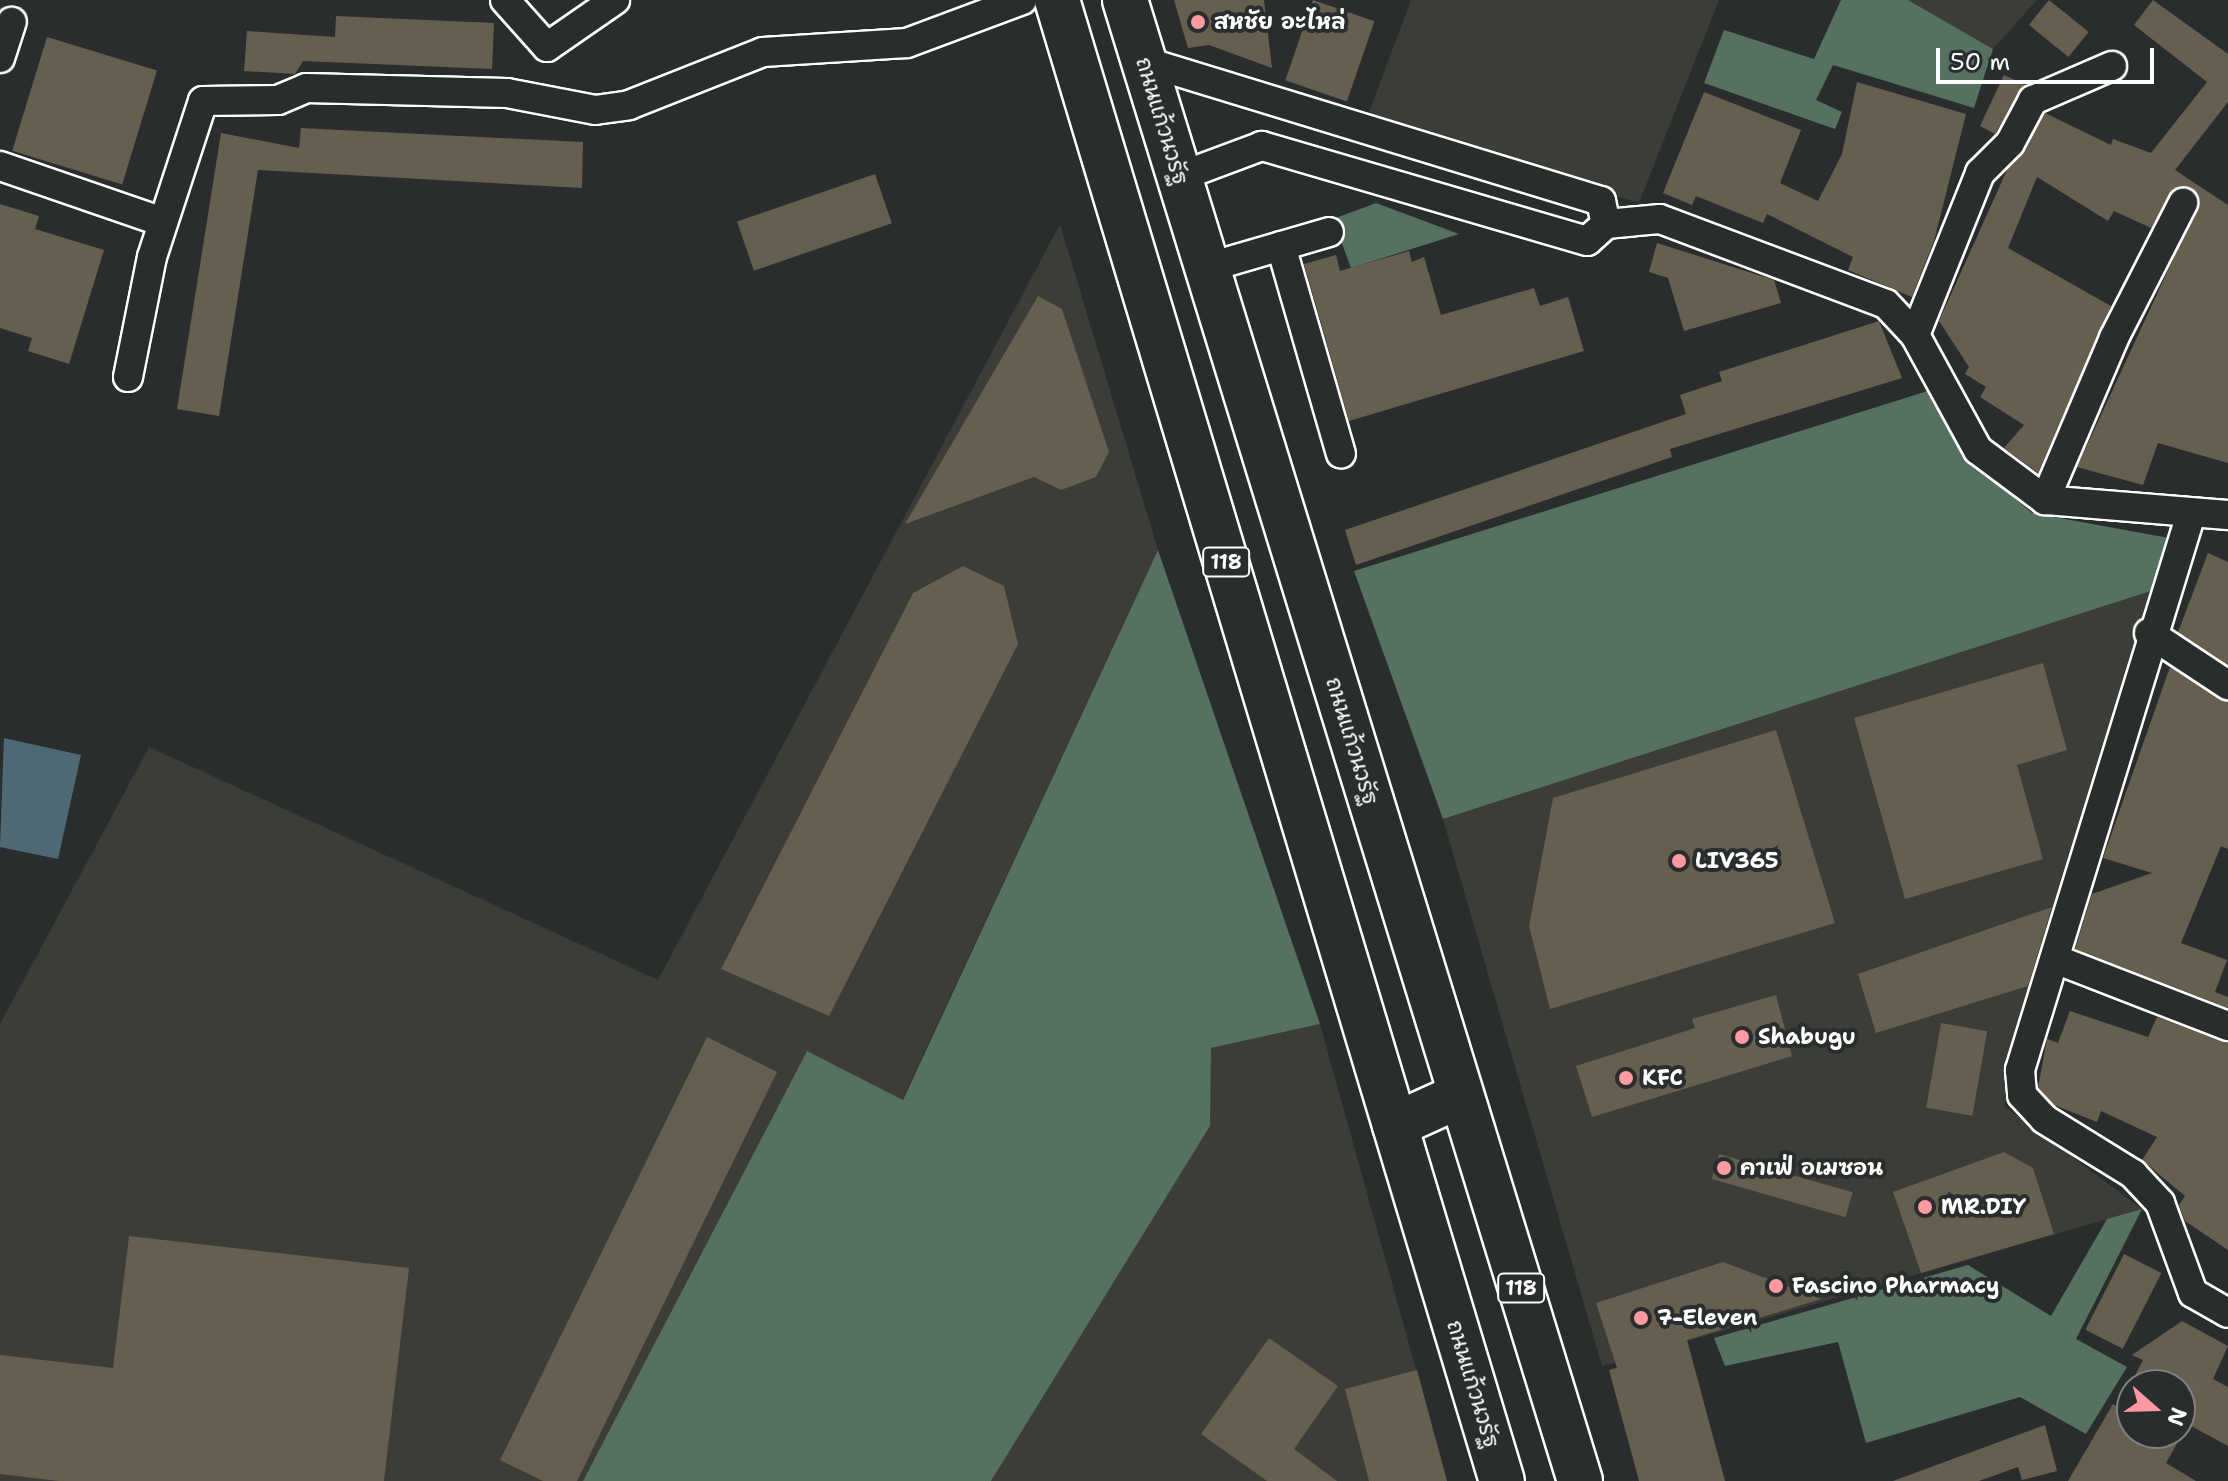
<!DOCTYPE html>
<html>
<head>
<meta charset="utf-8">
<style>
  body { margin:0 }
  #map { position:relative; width:2228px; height:1481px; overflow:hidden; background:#2a2d2e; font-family:"Shantell Sans","Playpen Sans Thai",sans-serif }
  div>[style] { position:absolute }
  .built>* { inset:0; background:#3c3c38 }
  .green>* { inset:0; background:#567160 }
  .water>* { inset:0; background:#4f6974 }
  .building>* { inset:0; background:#665f4f; transform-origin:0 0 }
  .roads { filter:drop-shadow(2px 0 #fff) drop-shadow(-2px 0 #fff) drop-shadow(0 2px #fff) drop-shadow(0 -2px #fff) }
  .street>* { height:28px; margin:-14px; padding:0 14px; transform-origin:14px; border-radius:14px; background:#2a2d2e }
  .primary>* { height:44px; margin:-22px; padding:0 22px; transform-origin:22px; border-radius:22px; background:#2a2d2e }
  .dots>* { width:22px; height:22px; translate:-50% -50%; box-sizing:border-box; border:4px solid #2a2d2e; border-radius:50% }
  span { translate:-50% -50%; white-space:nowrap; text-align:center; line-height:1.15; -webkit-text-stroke:8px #2a2d2e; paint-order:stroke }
  .shield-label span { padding:2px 6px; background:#2a2d2e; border:2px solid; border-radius:6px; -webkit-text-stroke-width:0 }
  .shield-label { font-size:20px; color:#fff; font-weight:700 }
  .poi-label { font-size:22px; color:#fff; font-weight:700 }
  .left { translate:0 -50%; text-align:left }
  .street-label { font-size:22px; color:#fff }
  .north { position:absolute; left:2116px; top:1369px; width:80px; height:80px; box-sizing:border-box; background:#2a2d2e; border:2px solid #7f8182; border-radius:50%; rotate:110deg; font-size:22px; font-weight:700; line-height:32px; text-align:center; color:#fff }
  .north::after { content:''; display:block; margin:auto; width:28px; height:36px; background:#ff9aa2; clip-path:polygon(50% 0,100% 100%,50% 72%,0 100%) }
  .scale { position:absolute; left:1936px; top:48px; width:218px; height:36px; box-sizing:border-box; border:4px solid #fff; border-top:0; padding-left:10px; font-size:24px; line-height:28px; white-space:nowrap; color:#fff; -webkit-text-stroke:6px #2a2d2e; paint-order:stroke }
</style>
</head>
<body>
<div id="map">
  <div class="built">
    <i style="clip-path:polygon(1411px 0,1719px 0,1639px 203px,1365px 123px)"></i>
    <i style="clip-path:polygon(1908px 0,2037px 0,1993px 49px)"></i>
    <i style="clip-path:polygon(1060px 224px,1158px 550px,902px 1100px,807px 1051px,583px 1481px,0 1481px,0 1024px,149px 747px,658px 980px)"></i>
    <i style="clip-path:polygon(2154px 590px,2004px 1106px,2142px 1209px,1602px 1366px,1443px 819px)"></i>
    <i style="clip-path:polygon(1320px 1024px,1447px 1481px,991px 1481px,1210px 1126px,1210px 1048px)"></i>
  </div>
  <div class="green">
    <i style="clip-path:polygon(1841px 0,1908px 0,1993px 49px,1974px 108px,1833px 65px,1816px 100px,1842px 112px,1835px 129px,1704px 83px,1724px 30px,1814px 59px)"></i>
    <i style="clip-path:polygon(1376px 203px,1459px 234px,1351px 268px,1333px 219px)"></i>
    <i style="clip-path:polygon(1934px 389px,1969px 459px,2032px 513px,2169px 538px,2154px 590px,1443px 819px,1354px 571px)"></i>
    <i style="clip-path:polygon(1158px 550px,1320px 1024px,1211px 1048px,1210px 1126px,991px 1481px,583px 1481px,807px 1051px,903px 1100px)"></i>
    <i style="clip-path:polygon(2142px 1209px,2076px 1339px,2127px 1367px,2086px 1434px,2020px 1397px,1866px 1443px,1838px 1342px,1725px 1366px,1714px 1338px,1968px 1265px,2051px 1316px,2107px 1219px)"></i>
  </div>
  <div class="water">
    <i style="clip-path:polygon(4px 738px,81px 755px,58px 859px,0 847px)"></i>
  </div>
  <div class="building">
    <i style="clip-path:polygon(1174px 0,1264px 0,1272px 68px,1209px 45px,1188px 48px)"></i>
    <i style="left:1313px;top:0;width:65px;height:85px;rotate:19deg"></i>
    <i style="left:2049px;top:0;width:51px;height:32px;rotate:39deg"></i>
    <i style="clip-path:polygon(2153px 0,2228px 54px,2228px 102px,2175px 170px,2228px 205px,2228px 463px,2158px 443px,2143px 485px,2077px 467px,2200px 201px,2191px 188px,2174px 188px,2151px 228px,2114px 211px,2108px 221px,2037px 177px,2008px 248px,2111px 306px,2038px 473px,2004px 448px,2024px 425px,1980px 397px,1986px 387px,1965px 374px,1969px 367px,1939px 321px,2007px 170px,2045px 113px,2111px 145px,2113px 139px,2151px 153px,2207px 82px,2134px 25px)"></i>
    <i style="clip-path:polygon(336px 16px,494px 23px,492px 69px,303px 61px,295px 74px,244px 71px,247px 31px,335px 37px)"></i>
    <i style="left:47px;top:37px;width:115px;height:119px;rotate:17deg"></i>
    <i style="clip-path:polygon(2004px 75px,2025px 85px,1995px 134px,1980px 126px)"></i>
    <i style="clip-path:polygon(1857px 82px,1966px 114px,1934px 241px,1912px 297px,1848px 270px,1853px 257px,1767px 214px,1763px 223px,1696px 196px,1692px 205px,1663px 193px,1704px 92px,1801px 130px,1780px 183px,1818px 201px,1842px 154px)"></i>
    <i style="clip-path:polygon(301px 128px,583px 142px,582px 188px,258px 170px,219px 416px,177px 409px,221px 133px,299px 148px)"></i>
    <i style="left:875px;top:174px;width:52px;height:146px;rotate:71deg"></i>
    <i style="clip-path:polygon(0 204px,39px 216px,35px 229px,104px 250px,69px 364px,28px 351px,32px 338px,0 328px)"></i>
    <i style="clip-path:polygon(1657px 243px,1774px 280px,1781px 303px,1684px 331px,1668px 278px,1649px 272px)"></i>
    <i style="clip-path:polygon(1409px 251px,1412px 262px,1424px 257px,1441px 315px,1534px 288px,1540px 306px,1568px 297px,1584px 351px,1349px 421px,1304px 264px,1336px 255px,1340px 271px)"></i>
    <i style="clip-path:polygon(1038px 296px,1062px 309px,1109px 452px,1096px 477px,1061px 490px,1034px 477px,905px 524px)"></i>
    <i style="clip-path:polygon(1879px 321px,1902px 378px,1670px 449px,1672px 457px,1356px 565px,1345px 530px,1686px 414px,1680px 395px,1722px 381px,1719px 372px)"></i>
    <i style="clip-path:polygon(2208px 553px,2228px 562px,2228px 665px,2178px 632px)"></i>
    <i style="clip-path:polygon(963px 566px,1004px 586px,1018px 644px,829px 1016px,721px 969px,913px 593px)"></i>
    <i style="clip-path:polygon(2043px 663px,2067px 750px,2017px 765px,2043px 859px,1905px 899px,1854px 718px)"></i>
    <i style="clip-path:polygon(2170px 667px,2228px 702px,2228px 849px,2221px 846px,2181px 943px,2227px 960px,2215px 992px,2228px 997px,2228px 1008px,2075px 949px,2092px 894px,2152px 873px,2103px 858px)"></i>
    <i style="clip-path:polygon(1776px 730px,1835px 923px,1550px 1009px,1529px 926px,1553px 798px)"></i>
    <i style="clip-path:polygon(2052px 907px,2028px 986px,1876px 1033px,1858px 974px)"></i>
    <i style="clip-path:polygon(1776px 995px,1792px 1056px,1592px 1117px,1576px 1066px,1695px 1028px,1692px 1019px)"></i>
    <i style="clip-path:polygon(2070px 1011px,2148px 1037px,2157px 1017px,2228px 1043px,2228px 1250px,2185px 1221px,2179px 1205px,2185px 1196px,2142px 1160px,2157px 1137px,2101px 1111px,2097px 1122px,2054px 1105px,2038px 1088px,2047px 1039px,2058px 1043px)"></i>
    <i style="left:1941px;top:1023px;width:47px;height:86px;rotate:10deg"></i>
    <i style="clip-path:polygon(707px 1037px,777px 1072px,577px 1481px,543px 1481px,500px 1460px)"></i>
    <i style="clip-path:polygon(2004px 1152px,2033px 1168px,2054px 1234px,1921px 1273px,1893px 1192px)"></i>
    <i style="left:1719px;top:1154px;width:139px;height:26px;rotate:16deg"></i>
    <i style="clip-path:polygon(129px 1236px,409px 1268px,384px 1481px,59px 1481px,0 1474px,0 1355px,113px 1368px)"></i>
    <i style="left:2124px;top:1254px;width:42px;height:85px;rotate:27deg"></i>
    <i style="clip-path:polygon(1723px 1262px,1821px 1299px,1687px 1340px,1725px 1481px,1639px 1481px,1609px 1370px,1617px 1368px,1596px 1303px)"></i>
    <i style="clip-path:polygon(2182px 1321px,2228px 1346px,2213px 1379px,2228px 1387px,2228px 1446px,2180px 1420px,2180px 1385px,2130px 1385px,2143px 1360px,2132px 1355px)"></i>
    <i style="clip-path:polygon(1269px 1338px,1338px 1386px,1294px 1449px,1337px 1481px,1267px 1481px,1201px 1434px)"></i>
    <i style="clip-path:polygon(1417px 1370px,1447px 1481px,1369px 1481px,1345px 1389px)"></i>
    <i style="clip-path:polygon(2113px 1404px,2132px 1415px,2132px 1433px,2183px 1433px,2166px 1463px,2196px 1481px,2068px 1481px)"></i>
    <i style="clip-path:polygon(2045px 1425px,2057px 1471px,2022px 1480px,2018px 1467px,1979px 1481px,1893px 1481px)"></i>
  </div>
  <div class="roads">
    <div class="street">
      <i style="left:505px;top:0;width:63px;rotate:48.2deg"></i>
      <i style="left:547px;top:47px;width:83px;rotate:-34.7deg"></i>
      <i style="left:0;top:58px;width:38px;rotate:-72deg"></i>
      <i style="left:1143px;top:61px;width:479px;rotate:17deg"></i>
      <i style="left:1601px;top:201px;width:24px;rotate:78deg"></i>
      <i style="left:1606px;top:224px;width:25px;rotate:138deg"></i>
      <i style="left:1587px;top:241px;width:339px;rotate:-163.7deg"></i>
      <i style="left:1262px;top:146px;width:89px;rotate:159.5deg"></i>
      <i style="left:0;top:166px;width:172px;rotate:19deg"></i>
      <i style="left:1606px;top:224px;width:54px;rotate:-5.3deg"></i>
      <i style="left:1660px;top:219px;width:241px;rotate:20.6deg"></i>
      <i style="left:1886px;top:304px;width:42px;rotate:46.9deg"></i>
      <i style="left:1915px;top:335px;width:131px;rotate:61.3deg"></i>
      <i style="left:1978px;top:450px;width:84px;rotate:36.7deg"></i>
      <i style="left:2045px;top:500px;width:184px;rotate:4.7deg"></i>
      <i style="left:1281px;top:246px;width:216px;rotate:73.9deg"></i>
      <i style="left:1206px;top:268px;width:128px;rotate:-16.3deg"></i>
      <i style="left:1915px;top:335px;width:175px;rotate:-68.1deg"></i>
      <i style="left:1980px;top:173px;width:42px;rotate:-45deg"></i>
      <i style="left:2010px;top:143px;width:49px;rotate:-61.9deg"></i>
      <i style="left:2033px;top:100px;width:86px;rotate:-23.3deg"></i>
      <i style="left:128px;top:377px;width:122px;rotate:-78.7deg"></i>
      <i style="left:152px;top:257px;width:164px;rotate:-71.9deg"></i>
      <i style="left:203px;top:101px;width:75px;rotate:-0.8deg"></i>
      <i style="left:278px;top:100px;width:30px;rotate:-23deg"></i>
      <i style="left:306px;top:88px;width:201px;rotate:1.4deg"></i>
      <i style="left:507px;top:93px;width:90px;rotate:10.9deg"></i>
      <i style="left:595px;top:110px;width:34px;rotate:-8deg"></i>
      <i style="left:629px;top:105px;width:144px;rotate:-21.6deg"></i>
      <i style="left:763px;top:52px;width:144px;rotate:-3.6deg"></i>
      <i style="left:907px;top:43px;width:123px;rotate:-20.5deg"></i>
      <i style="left:2045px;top:500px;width:176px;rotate:-66.9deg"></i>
      <i style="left:2114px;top:338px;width:152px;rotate:-62.9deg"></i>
      <i style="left:2191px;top:514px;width:582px;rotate:107.1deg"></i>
      <i style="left:2020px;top:1070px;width:25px;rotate:85deg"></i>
      <i style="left:2022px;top:1095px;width:33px;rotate:47deg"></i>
      <i style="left:2044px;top:1119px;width:105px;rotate:31.7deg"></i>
      <i style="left:2133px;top:1174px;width:40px;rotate:47deg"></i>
      <i style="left:2160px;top:1203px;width:96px;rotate:69.9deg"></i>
      <i style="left:2193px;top:1293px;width:40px;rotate:29.7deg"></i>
      <i style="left:2149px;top:633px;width:95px;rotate:33.4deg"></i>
      <i style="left:2055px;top:959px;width:186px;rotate:21.2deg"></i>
    </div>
    <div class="primary">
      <i style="left:1057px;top:0;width:1546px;rotate:73.28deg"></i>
      <i style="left:1125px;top:0;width:1549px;rotate:72.92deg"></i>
      <i style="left:1395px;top:1125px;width:72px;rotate:-24.4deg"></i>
    </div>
  </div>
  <div class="dots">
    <i style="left:1198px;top:22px;background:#ff9aa2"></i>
    <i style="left:1679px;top:861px;background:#ff9aa2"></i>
    <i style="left:1742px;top:1037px;background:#ff9aa2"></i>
    <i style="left:1626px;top:1078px;background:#ff9aa2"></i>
    <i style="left:1724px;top:1168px;background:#ff9aa2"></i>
    <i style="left:1925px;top:1207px;background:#ff9aa2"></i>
    <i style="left:1776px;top:1286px;background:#ff9aa2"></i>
    <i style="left:1641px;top:1318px;background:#ff9aa2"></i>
  </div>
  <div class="shield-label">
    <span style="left:1226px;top:562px">118</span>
    <span style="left:1521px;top:1288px">118</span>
  </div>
  <div class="poi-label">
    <span class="left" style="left:1214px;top:22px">สหชัย อะไหล่</span>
    <span class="left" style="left:1695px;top:861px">LIV365</span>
    <span class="left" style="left:1758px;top:1037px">Shabugu</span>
    <span class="left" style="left:1642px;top:1078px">KFC</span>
    <span class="left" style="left:1740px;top:1168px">คาเฟ่ อเมซอน</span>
    <span class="left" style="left:1941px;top:1207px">MR.DIY</span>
    <span class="left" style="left:1792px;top:1286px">Fascino Pharmacy</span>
    <span class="left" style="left:1657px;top:1318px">7-Eleven</span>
  </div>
  <div class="street-label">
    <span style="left:1162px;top:121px;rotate:73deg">ถนนแก้วนวรัฐ</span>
    <span style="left:1352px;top:741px;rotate:73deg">ถนนแก้วนวรัฐ</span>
    <span style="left:1473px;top:1384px;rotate:73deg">ถนนแก้วนวรัฐ</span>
  </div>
  <div class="north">N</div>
  <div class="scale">50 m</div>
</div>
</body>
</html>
